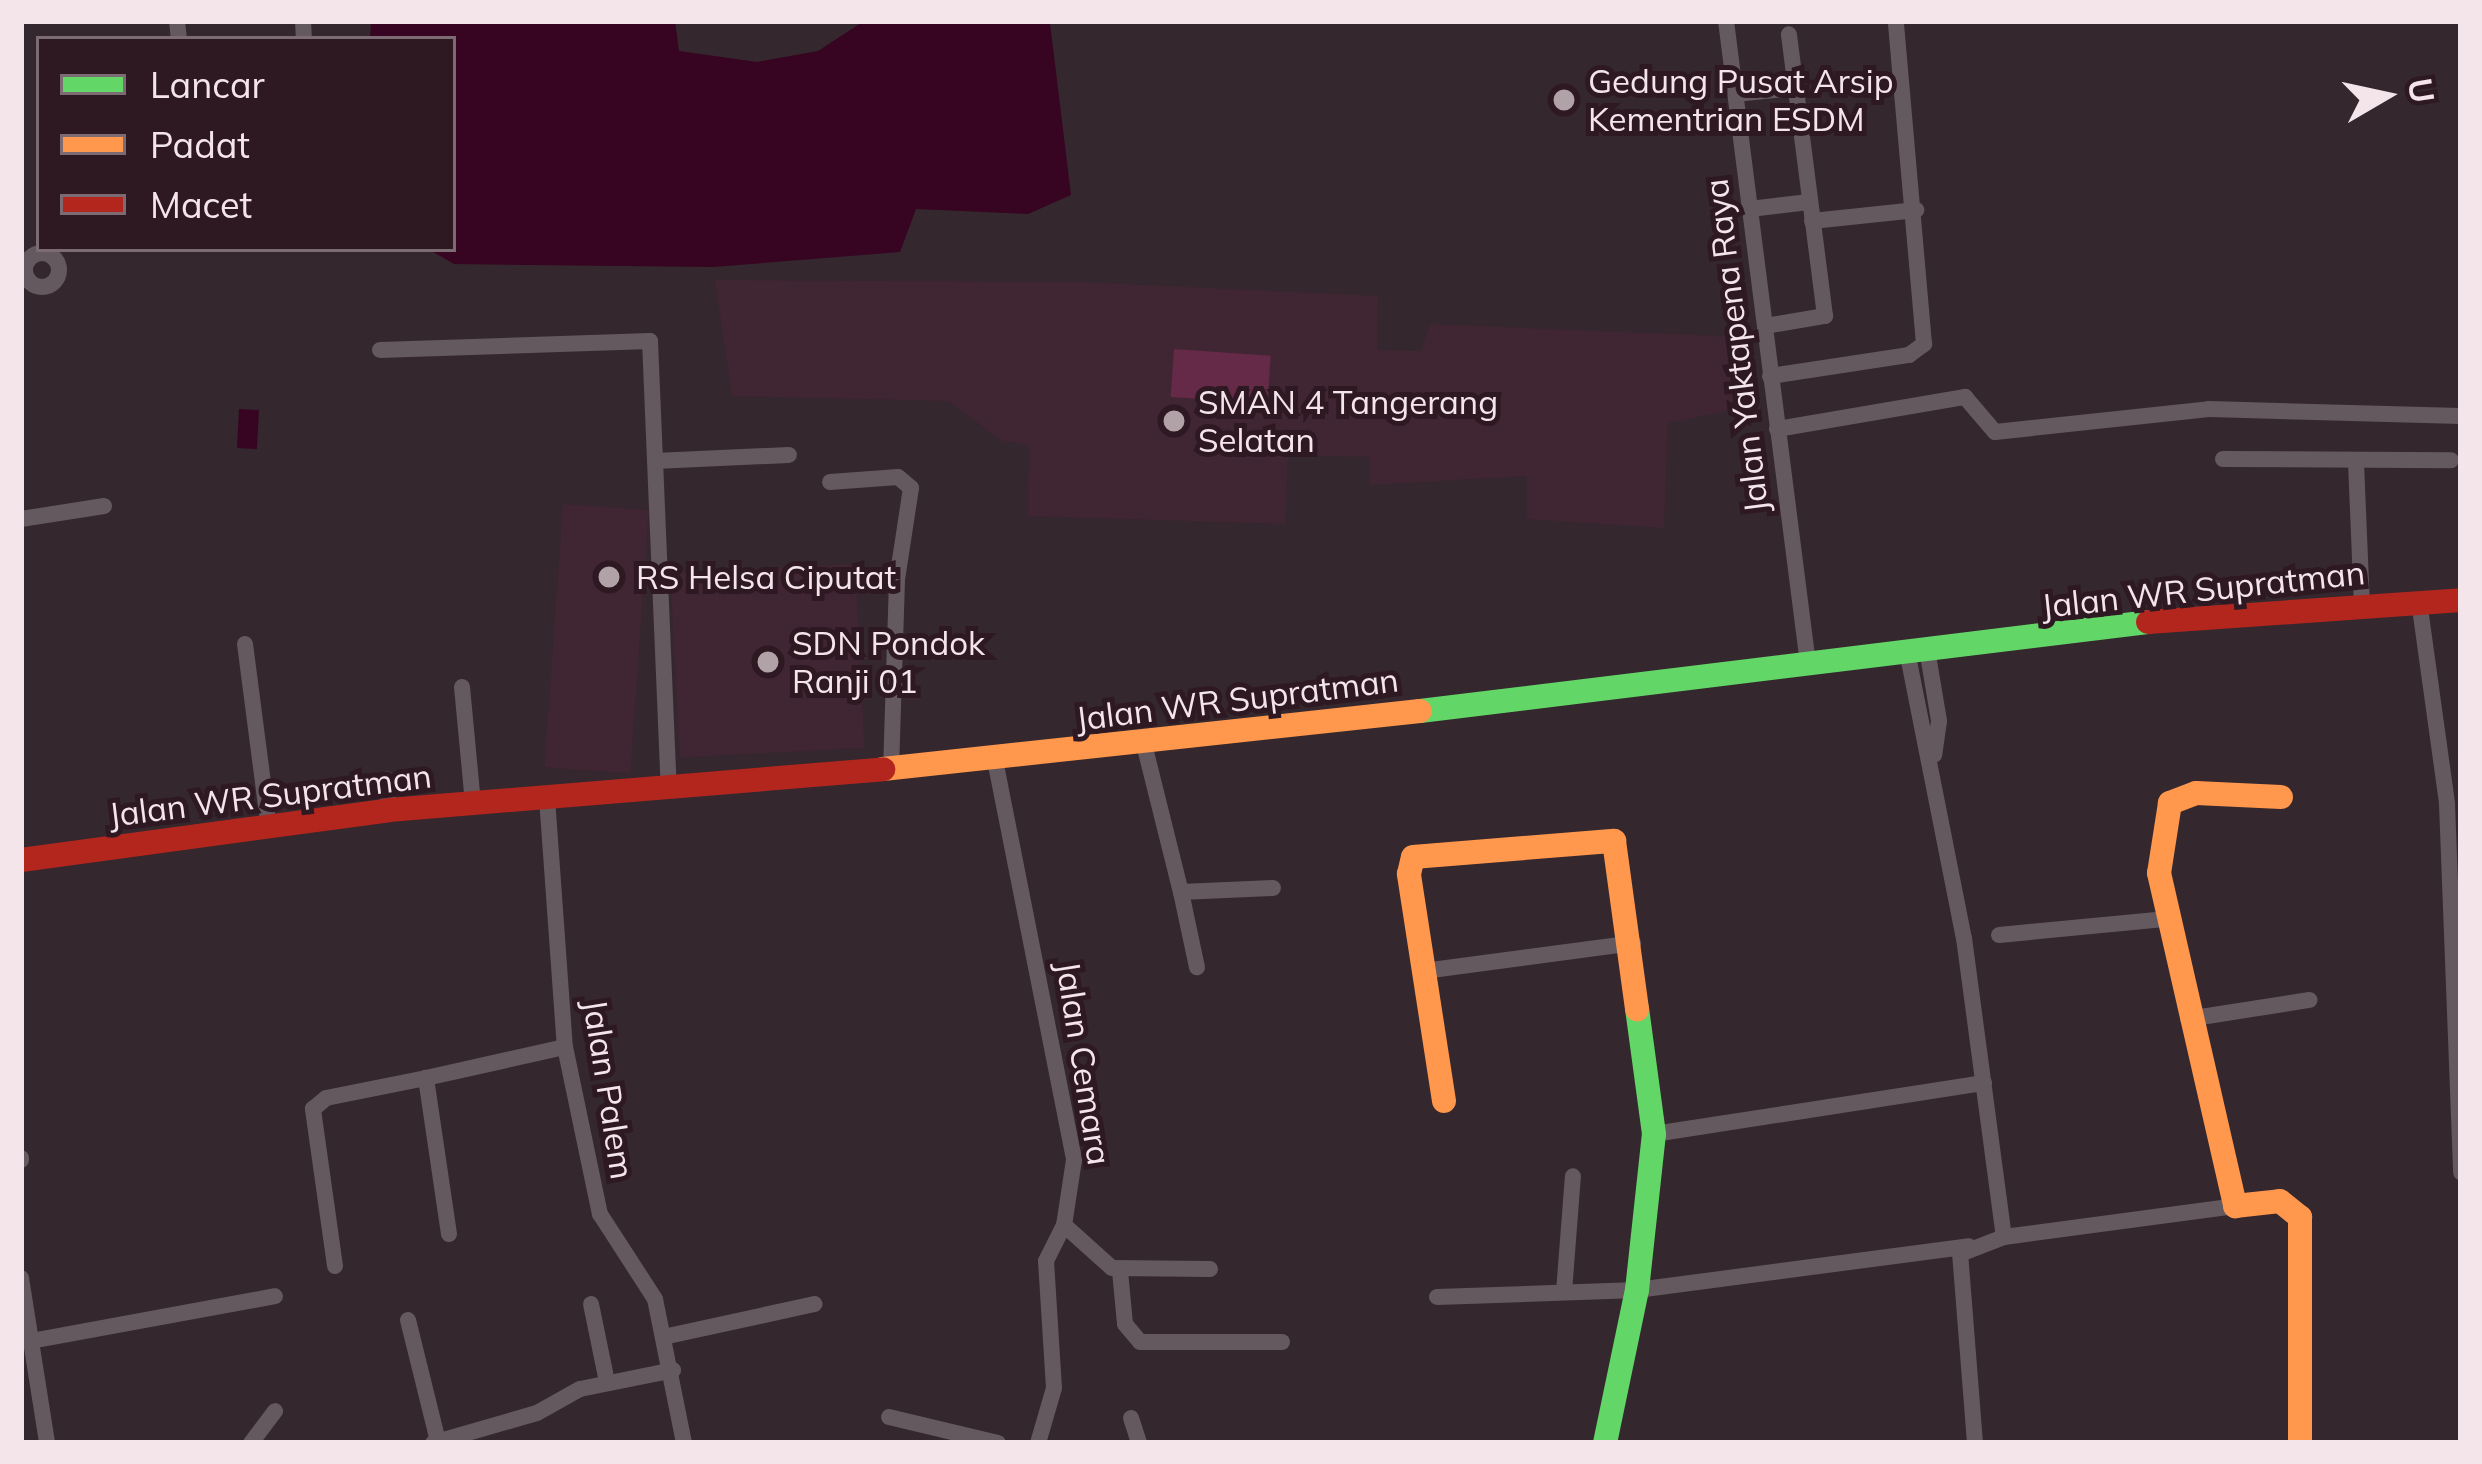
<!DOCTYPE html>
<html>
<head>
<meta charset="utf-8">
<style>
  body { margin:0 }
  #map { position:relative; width:2482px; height:1464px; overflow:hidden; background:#34272d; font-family:Mulish,sans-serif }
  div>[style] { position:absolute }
  .built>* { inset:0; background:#402532; transform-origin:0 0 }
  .green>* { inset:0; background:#642a48; transform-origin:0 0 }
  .water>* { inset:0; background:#370421; transform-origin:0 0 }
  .street>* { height:16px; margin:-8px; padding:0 8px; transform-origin:8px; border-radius:8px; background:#64595e }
  .street>.ring { margin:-8px; padding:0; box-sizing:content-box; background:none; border:16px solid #64595e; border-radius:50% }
  .fast>* { height:24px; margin:-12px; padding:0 12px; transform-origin:12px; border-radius:12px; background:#63d668 }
  .slow>* { height:24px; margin:-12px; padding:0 12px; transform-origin:12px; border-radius:12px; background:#ff974d }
  .jam>* { height:24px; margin:-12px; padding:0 12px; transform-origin:12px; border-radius:12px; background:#b3261e }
  .dots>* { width:33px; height:33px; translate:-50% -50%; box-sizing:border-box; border:6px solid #2e1923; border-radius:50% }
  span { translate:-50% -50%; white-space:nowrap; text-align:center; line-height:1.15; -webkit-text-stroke:10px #2e1923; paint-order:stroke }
  .poi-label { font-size:33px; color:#f4e5eb }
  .left { translate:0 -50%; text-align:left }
  .street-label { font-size:33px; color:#f4e5eb }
  .frame { position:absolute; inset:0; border:24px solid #f4e5eb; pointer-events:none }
  .legend { position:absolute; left:36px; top:36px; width:420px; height:216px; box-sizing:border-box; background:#2e1923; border:3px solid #7d6b73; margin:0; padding:15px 21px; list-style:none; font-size:36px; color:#f4e5eb }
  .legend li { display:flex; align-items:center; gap:24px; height:60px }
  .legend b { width:60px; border:3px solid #7d6b73 }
  .north { position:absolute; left:2326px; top:36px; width:120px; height:120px; -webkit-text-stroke:9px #2e1923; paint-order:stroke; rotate:81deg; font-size:33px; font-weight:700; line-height:48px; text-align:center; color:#f4e5eb }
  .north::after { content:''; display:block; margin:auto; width:42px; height:54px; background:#f4e5eb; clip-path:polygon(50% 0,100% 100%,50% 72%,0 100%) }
</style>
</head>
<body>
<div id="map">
  <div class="built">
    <i style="clip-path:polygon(715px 280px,1081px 282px,1378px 296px,1377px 350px,1421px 351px,1430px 324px,1744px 337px,1751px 406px,1668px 423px,1664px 528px,1527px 519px,1527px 476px,1369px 485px,1370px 457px,1288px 455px,1285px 524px,1028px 516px,1029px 445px,1002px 441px,949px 401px,732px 396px)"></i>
    <i style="left:563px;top:504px;width:86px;height:264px;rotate:4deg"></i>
    <i style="left:855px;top:564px;width:184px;height:185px;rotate:87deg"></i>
  </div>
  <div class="green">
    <i style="left:1174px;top:349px;width:97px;height:48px;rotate:4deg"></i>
  </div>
  <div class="water">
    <i style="clip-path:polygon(371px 21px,675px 21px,679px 51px,757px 62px,818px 51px,864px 21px,1050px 23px,1071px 195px,1028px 214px,916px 209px,900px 252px,713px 267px,454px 264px,428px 249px,453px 249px,453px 39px,370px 39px)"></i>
    <i style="left:239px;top:409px;width:20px;height:39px;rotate:3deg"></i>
  </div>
  <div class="street">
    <i style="left:177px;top:21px;width:18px;rotate:84deg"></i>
    <i style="left:303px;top:21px;width:18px;rotate:87deg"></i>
    <i style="left:1726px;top:21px;width:648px;rotate:82.73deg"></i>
    <i style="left:1735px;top:94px;width:59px;rotate:-5.8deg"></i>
    <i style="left:1750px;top:209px;width:59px;rotate:-6.8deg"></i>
    <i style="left:1812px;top:221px;width:105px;rotate:-6deg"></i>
    <i class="ring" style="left:25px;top:253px;width:18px;height:18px"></i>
    <i style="left:1765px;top:326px;width:61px;rotate:-9.5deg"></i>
    <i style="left:1825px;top:316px;width:284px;rotate:-97.3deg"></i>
    <i style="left:380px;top:350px;width:270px;rotate:-1.9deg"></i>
    <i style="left:650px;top:341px;width:447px;rotate:87.6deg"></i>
    <i style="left:1770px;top:376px;width:141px;rotate:-8.6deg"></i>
    <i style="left:1909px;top:355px;width:19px;rotate:-36deg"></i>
    <i style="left:1924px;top:344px;width:324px;rotate:-95deg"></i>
    <i style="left:1777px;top:429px;width:191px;rotate:-9.7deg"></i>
    <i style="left:1965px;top:397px;width:46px;rotate:49.4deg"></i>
    <i style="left:1995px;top:432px;width:215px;rotate:-6.1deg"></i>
    <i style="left:2209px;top:409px;width:252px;rotate:1.6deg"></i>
    <i style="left:2223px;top:459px;width:228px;rotate:0.3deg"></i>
    <i style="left:655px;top:461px;width:134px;rotate:-2.6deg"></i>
    <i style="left:2356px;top:463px;width:142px;rotate:87.6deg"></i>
    <i style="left:830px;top:482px;width:68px;rotate:-4.2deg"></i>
    <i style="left:898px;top:477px;width:17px;rotate:40deg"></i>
    <i style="left:911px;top:488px;width:93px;rotate:98.7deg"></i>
    <i style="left:897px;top:580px;width:191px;rotate:91.8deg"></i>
    <i style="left:21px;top:519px;width:84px;rotate:-8.9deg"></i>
    <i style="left:2419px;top:601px;width:205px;rotate:82.1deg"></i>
    <i style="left:2447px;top:804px;width:369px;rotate:87.8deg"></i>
    <i style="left:245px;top:644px;width:186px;rotate:82.6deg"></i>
    <i style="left:1928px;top:655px;width:67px;rotate:80.5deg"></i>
    <i style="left:1939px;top:721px;width:34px;rotate:98deg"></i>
    <i style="left:1908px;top:656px;width:288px;rotate:78.8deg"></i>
    <i style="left:1964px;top:938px;width:302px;rotate:82.4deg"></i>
    <i style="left:462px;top:687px;width:118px;rotate:84.6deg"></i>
    <i style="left:1144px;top:744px;width:153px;rotate:76deg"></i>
    <i style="left:1181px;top:892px;width:92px;rotate:-2.5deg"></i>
    <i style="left:995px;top:760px;width:408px;rotate:78.8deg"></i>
    <i style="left:1074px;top:1160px;width:66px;rotate:98.7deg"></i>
    <i style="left:1064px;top:1225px;width:40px;rotate:116.6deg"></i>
    <i style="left:1046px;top:1261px;width:127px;rotate:86.4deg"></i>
    <i style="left:1054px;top:1388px;width:57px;rotate:106.2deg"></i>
    <i style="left:386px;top:779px;width:31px;rotate:84deg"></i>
    <i style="left:547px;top:798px;width:250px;rotate:85.9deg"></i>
    <i style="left:565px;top:1047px;width:171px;rotate:78.2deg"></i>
    <i style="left:600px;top:1214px;width:101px;rotate:57.1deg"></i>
    <i style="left:655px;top:1299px;width:147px;rotate:78.6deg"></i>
    <i style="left:1181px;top:892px;width:77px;rotate:78deg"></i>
    <i style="left:1999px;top:935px;width:166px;rotate:-5.5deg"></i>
    <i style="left:1424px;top:971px;width:211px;rotate:-7.6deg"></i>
    <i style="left:2188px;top:1019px;width:123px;rotate:-8.9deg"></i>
    <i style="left:1654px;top:1134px;width:334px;rotate:-8.8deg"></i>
    <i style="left:21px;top:1158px;width:2px;rotate:90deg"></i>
    <i style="left:1064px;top:1225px;width:64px;rotate:41.9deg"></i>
    <i style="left:1112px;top:1268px;width:98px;rotate:0.6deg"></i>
    <i style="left:449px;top:1234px;width:158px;rotate:-98.4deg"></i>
    <i style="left:426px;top:1078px;width:142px;rotate:-12.6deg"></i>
    <i style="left:335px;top:1266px;width:159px;rotate:-98deg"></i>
    <i style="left:313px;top:1109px;width:17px;rotate:-40deg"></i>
    <i style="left:326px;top:1098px;width:102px;rotate:-11.3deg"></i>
    <i style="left:1120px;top:1271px;width:53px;rotate:84.6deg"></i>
    <i style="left:1125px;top:1324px;width:23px;rotate:50deg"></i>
    <i style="left:1140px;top:1342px;width:142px"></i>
    <i style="left:21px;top:1278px;width:167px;rotate:81deg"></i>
    <i style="left:1564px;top:1292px;width:116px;rotate:-85.6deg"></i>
    <i style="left:1437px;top:1297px;width:200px;rotate:-2deg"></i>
    <i style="left:1637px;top:1290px;width:335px;rotate:-7.5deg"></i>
    <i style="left:591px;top:1304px;width:80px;rotate:78.4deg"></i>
    <i style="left:408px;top:1320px;width:125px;rotate:76.1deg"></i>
    <i style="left:668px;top:1336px;width:150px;rotate:-12.3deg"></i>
    <i style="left:31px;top:1341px;width:248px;rotate:-10.4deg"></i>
    <i style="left:889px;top:1417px;width:112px;rotate:13.4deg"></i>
    <i style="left:1131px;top:1418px;width:26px;rotate:72deg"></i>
    <i style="left:251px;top:1443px;width:40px;rotate:-53deg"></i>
    <i style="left:433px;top:1443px;width:108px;rotate:-16.1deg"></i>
    <i style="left:537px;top:1413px;width:49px;rotate:-29.2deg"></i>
    <i style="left:580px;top:1389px;width:95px;rotate:-11.5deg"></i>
    <i style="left:1975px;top:1443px;width:190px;rotate:-94.5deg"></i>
    <i style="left:1960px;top:1254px;width:47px;rotate:-21.1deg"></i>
    <i style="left:2004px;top:1237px;width:233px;rotate:-7.6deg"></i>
  </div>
  <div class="fast">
    <i style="left:1420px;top:711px;width:733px;rotate:-6.97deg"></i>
    <i style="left:1605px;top:1443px;width:156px;rotate:-78.2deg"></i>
    <i style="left:1637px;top:1290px;width:157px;rotate:-83.8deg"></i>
    <i style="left:1654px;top:1134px;width:126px;rotate:-97.7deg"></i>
  </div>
  <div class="slow">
    <i style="left:883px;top:769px;width:540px;rotate:-6.16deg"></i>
    <i style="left:2281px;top:797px;width:85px;rotate:-177.3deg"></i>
    <i style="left:2196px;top:793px;width:28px;rotate:159deg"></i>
    <i style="left:2170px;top:803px;width:71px;rotate:98.9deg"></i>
    <i style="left:2159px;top:873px;width:342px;rotate:77.1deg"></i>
    <i style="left:2235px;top:1206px;width:45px;rotate:-6.3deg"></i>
    <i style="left:2280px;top:1201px;width:26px;rotate:39deg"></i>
    <i style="left:2300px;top:1217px;width:226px;rotate:90deg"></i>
    <i style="left:1444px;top:1101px;width:230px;rotate:-98.8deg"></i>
    <i style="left:1409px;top:874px;width:17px;rotate:-77deg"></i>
    <i style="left:1413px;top:857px;width:202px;rotate:-4.6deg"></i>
    <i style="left:1614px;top:841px;width:170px;rotate:82.2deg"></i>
  </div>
  <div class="jam">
    <i style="left:2148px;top:622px;width:314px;rotate:-4deg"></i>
    <i style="left:21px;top:860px;width:371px;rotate:-7.7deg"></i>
    <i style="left:389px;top:810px;width:496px;rotate:-4.7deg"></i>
  </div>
  <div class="dots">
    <i style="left:1564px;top:100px;background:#b1a2a8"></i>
    <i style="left:1174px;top:421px;background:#b1a2a8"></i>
    <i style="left:609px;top:577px;background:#b1a2a8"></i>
    <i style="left:768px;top:662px;background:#b1a2a8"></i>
  </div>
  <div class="poi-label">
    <span class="left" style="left:1588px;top:100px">Gedung Pusat Arsip<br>Kementrian ESDM</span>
    <span class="left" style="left:1198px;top:421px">SMAN 4 Tangerang<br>Selatan</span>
    <span class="left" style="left:636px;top:577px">RS Helsa Ciputat</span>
    <span class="left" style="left:792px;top:662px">SDN Pondok<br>Ranji 01</span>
  </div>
  <div class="street-label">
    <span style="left:1736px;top:346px;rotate:-97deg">Jalan Yaktapena Raya</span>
    <span style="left:2203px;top:589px;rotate:-6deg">Jalan WR Supratman</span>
    <span style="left:1237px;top:699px;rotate:-7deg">Jalan WR Supratman</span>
    <span style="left:270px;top:795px;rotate:-7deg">Jalan WR Supratman</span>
    <span style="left:1084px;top:1063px;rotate:81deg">Jalan Cemara</span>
    <span style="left:609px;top:1089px;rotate:81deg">Jalan Palem</span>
  </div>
  <div class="frame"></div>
  <ul class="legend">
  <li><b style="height:15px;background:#63d668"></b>Lancar</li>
  <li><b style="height:15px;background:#ff974d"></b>Padat</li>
  <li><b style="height:15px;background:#b3261e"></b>Macet</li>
  </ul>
  <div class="north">U</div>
</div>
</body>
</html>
